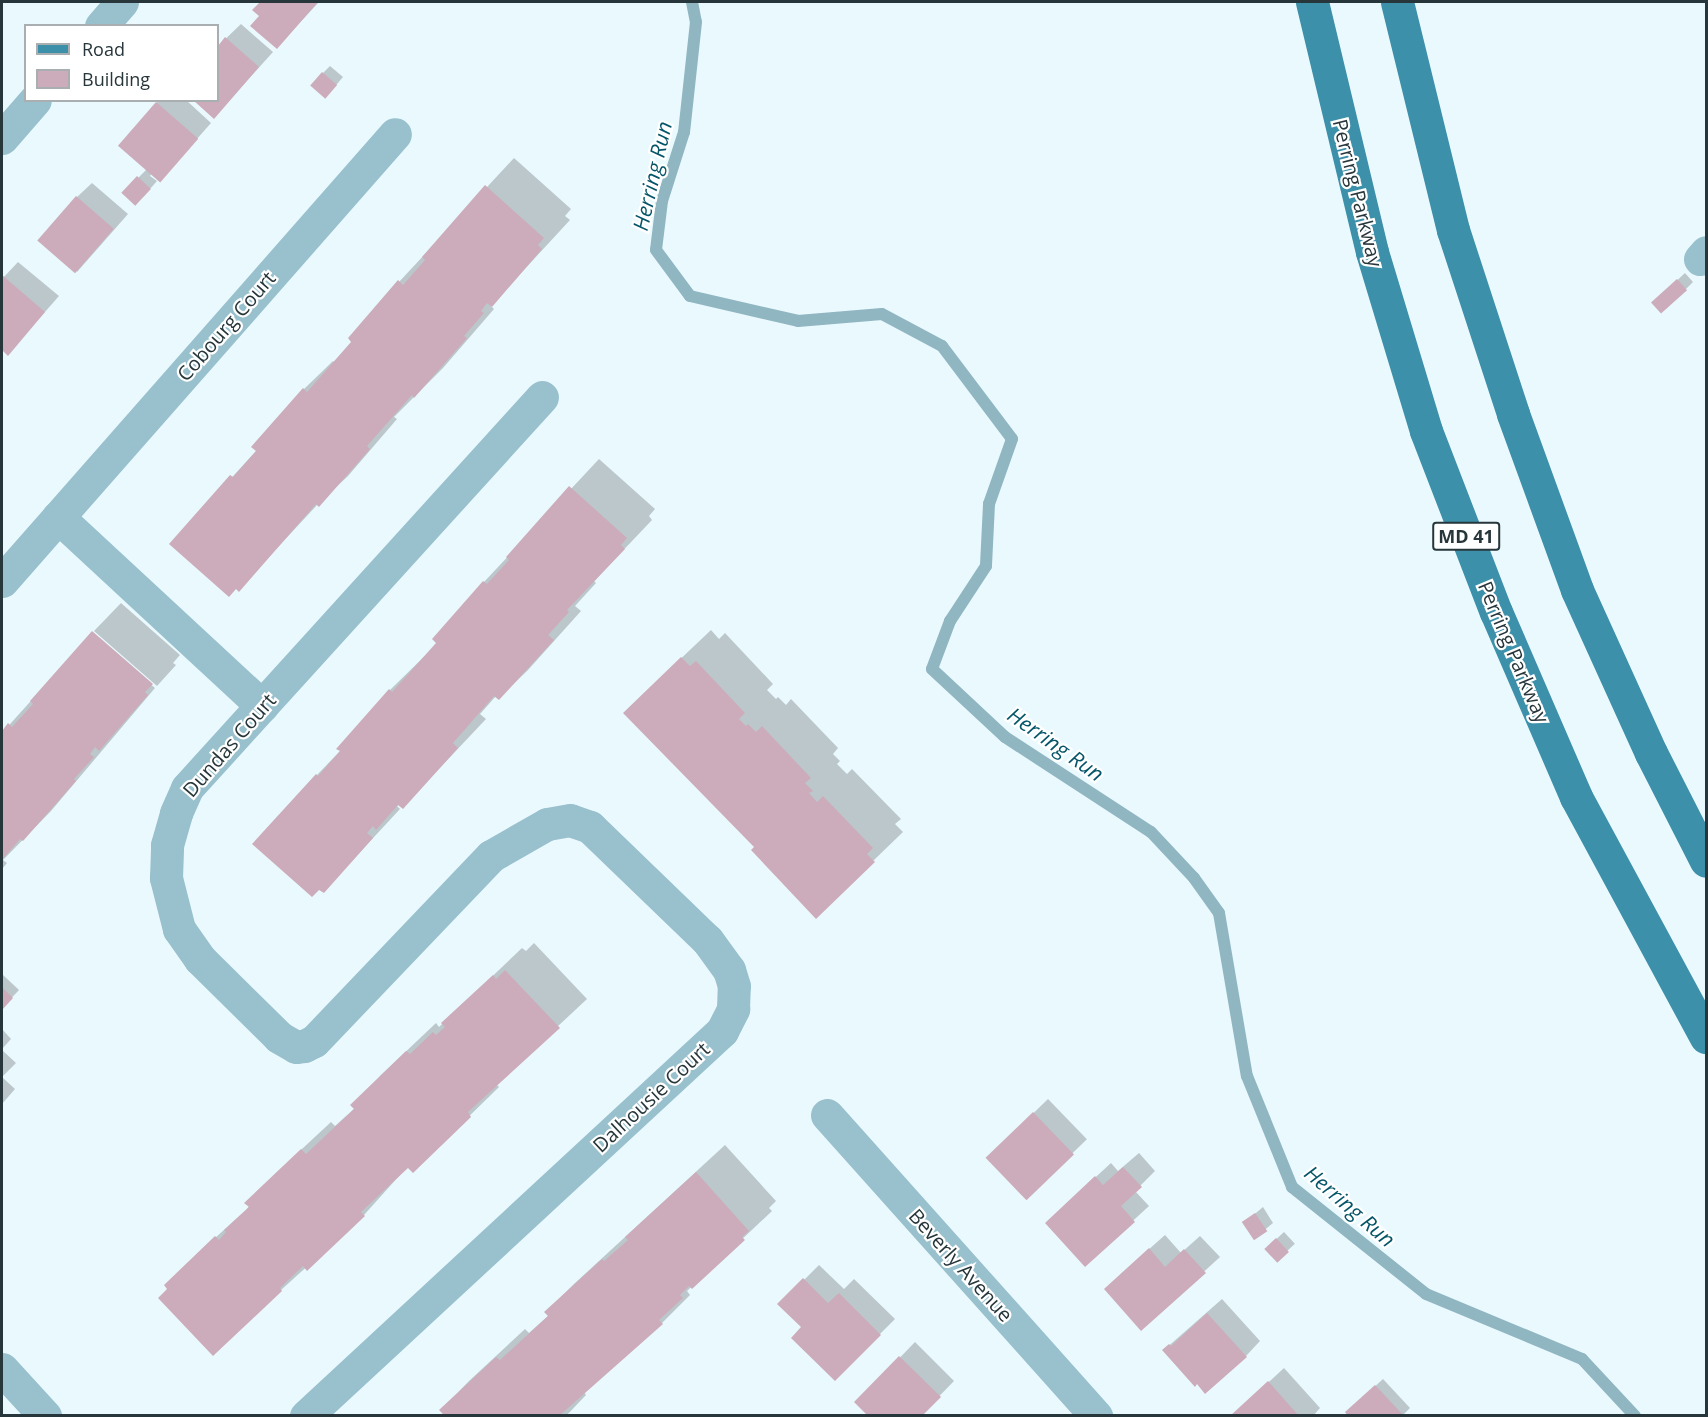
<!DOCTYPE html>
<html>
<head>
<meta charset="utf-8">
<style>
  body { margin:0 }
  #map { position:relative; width:1708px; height:1417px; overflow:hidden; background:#eaf9fe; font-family:"Open Sans",sans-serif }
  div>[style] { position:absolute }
  .shadow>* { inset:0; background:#0003; transform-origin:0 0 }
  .stream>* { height:12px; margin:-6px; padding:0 6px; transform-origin:6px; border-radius:6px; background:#90b6c2 }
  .building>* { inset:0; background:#ccacbb; transform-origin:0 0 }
  .minor>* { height:33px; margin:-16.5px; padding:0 16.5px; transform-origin:16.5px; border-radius:16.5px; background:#98c0cd }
  .major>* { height:33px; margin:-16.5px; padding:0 16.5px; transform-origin:16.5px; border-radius:16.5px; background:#3c90a9 }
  span { translate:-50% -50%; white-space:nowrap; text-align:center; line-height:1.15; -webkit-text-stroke:4.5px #fff; paint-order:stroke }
  .shield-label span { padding:2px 4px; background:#fff; border:2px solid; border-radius:4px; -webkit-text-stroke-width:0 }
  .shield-label { font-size:18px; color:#27363b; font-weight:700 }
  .street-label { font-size:20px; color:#27363b }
  .water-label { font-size:21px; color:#055568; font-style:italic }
  .frame { position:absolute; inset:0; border:3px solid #27363b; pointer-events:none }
  .legend { position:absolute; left:24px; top:24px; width:195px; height:78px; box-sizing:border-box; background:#fff; border:2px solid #a9afb1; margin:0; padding:8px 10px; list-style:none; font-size:18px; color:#27363b }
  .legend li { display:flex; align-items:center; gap:12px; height:30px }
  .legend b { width:30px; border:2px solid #a9afb1 }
</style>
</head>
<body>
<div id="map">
  <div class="shadow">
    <i style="clip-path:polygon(262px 2px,319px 2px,277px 47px,261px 16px,254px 10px)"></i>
    <i style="clip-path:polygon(241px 24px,273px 52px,214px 117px,218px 100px,218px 46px)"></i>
    <i style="clip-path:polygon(330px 66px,343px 77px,332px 90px,323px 73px)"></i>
    <i style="clip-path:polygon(159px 100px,186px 100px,211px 123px,174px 165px,152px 173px,150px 176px,157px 181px,143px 197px,138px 178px,147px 169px,120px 146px)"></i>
    <i style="clip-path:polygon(514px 158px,571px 209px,565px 216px,570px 220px,498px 298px,491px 306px,494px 309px,443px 368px,394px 417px,397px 419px,348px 476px,318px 504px,239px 589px,171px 544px,257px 450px,253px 446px,304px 389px,333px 361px,335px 363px,399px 282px)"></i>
    <i style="clip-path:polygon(92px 183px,128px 214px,77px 272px,77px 197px)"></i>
    <i style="clip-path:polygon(18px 262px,59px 296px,8px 354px,2px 348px,2px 279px)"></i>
    <i style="clip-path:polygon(1685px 273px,1693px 282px,1686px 289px,1660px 296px)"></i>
    <i style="clip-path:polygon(599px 459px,655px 509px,649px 516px,652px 520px,594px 581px,596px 583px,575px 606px,581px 611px,528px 670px,499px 698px,496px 696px,480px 714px,486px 719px,403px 807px,400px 804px,397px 806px,400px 809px,324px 891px,317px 775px,341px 750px,338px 748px,390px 690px,438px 643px,434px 639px,484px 582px)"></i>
    <i style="clip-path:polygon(121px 603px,180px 655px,173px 663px,176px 665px,157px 686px,94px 631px)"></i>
    <i style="clip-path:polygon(711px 630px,719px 639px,725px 633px,773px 684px,767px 690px,776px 699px,778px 697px,786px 705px,791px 699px,838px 748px,833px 754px,840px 761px,837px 764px,847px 774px,852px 769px,901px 819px,895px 824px,903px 832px,816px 916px,756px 847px,653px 685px)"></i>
    <i style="clip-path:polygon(92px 633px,155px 688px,51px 811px,3px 860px,7px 863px,2px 869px,2px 733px)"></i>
    <i style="clip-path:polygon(534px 943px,587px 999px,496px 1084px,499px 1087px,413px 1171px,408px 1166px,364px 1215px,281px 1290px,194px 1257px,246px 1210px,275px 1174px,331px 1122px,335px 1126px,355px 1108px,380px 1076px,436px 1023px,439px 1027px,522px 948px,526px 951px)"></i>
    <i style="clip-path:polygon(2px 974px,19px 990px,2px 1008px)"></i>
    <i style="clip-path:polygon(2px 1029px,11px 1039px,2px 1049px)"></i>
    <i style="clip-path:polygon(2px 1050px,16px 1063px,2px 1077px,15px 1089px,2px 1104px)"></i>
    <i style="left:1048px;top:1099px;width:56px;height:84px;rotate:46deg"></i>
    <i style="clip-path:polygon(725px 1145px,776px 1201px,769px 1208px,772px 1211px,687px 1291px,690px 1295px,662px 1323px,584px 1392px,586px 1395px,566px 1416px,440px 1416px,444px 1412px,441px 1410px,469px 1381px,525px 1329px,529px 1333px,549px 1315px,546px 1312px,574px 1284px)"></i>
    <i style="clip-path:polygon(1139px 1153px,1155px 1171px,1135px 1191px,1149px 1206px,1085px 1265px,1061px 1209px,1111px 1163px,1118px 1171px)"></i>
    <i style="clip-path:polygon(1263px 1207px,1273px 1223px,1255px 1238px,1244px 1223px)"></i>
    <i style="left:1284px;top:1232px;width:16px;height:25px;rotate:47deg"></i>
    <i style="clip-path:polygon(1165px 1235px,1181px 1253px,1200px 1236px,1220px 1257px,1141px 1329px,1120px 1275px)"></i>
    <i style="clip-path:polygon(819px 1265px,844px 1289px,854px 1279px,895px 1319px,835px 1379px,803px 1327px,780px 1304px)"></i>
    <i style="clip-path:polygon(1222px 1299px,1260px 1341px,1246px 1356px,1164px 1350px)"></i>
    <i style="clip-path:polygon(915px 1342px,954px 1381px,920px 1416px,857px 1402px)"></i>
    <i style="clip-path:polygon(1284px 1368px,1320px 1408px,1313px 1416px,1232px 1416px)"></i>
    <i style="clip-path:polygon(1383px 1379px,1410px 1408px,1402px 1416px,1347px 1412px)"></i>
  </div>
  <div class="stream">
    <i style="left:692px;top:2px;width:20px;rotate:79deg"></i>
    <i style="left:696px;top:22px;width:111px;rotate:96.2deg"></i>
    <i style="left:684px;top:132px;width:72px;rotate:107.7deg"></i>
    <i style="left:662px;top:201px;width:49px;rotate:97deg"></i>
    <i style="left:656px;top:250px;width:57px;rotate:53.5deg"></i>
    <i style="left:690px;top:296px;width:111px;rotate:13deg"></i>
    <i style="left:798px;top:321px;width:84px;rotate:-4.8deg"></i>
    <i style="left:882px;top:314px;width:68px;rotate:28.1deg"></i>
    <i style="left:942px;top:346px;width:116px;rotate:53deg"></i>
    <i style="left:1012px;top:439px;width:69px;rotate:109.5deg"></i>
    <i style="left:989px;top:504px;width:62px;rotate:92.8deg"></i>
    <i style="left:986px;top:566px;width:66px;rotate:123.2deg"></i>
    <i style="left:950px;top:621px;width:51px;rotate:110.6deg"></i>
    <i style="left:932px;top:669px;width:100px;rotate:43deg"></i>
    <i style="left:1005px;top:737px;width:174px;rotate:33.1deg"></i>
    <i style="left:1151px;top:832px;width:63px;rotate:46.9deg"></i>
    <i style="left:1194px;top:878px;width:43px;rotate:54.5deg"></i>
    <i style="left:1219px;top:913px;width:165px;rotate:80.3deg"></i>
    <i style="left:1247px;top:1076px;width:120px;rotate:67.9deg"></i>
    <i style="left:1292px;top:1187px;width:171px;rotate:38.6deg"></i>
    <i style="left:1426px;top:1294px;width:169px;rotate:22.6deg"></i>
    <i style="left:1582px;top:1359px;width:78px;rotate:47.1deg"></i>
  </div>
  <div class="building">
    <i style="clip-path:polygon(260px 2px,318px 2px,277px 49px,250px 26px,259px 16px,252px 10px)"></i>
    <i style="clip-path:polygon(225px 37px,259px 67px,214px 119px,193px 100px,218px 100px,218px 46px)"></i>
    <i style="left:322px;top:72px;width:20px;height:18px;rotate:41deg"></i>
    <i style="left:156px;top:102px;width:56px;height:58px;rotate:41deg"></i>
    <i style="left:137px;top:176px;width:19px;height:23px;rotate:43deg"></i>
    <i style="clip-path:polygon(485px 185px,544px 238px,538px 245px,542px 249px,492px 307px,487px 303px,481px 311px,484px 313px,464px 336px,467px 338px,414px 398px,412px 395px,367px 446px,370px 449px,319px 507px,316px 504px,239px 592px,236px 589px,229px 597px,169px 544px,230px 475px,233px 477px,256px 451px,251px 447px,303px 388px,307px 392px,351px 342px,348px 338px,398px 280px,403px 285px,425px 260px,422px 257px)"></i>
    <i style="left:76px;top:196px;width:50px;height:59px;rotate:41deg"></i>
    <i style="clip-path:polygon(2px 275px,45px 312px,8px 356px,2px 350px)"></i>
    <i style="left:1677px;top:279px;width:15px;height:35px;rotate:48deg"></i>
    <i style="clip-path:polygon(569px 486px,627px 538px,621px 545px,625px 549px,567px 610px,569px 612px,548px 635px,554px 640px,499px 700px,494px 696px,453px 743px,458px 748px,403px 809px,398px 805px,376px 830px,373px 826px,367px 833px,373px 838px,324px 893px,319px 890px,312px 897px,252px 844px,316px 774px,318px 776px,340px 751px,336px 749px,389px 689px,392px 692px,436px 643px,432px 639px,483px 581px,487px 584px,509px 560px,506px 557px)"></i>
    <i style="clip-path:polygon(92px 631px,153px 684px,145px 692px,148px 695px,99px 751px,95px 747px,90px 754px,94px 757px,74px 779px,76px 781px,23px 841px,20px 839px,2px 860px,2px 731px,8px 723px,12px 727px,33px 704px,30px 701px)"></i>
    <i style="clip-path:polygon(681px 657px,690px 666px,696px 661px,745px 713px,739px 719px,746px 726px,748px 724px,756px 732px,762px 726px,811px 778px,805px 783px,813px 791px,809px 793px,817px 802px,823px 796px,873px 848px,867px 854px,875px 862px,816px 919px,751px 850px,754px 847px,623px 713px)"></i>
    <i style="clip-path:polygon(505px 970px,560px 1028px,468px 1112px,471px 1117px,413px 1173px,408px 1168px,361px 1212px,365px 1216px,307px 1271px,303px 1266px,280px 1288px,282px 1291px,213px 1356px,158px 1298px,167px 1289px,164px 1285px,215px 1236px,219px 1240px,226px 1232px,224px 1230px,249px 1207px,244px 1203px,301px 1149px,306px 1154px,354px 1109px,350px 1105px,406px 1051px,410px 1054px,433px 1032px,436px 1035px,445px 1027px,441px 1023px,493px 975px,496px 979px)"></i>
    <i style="clip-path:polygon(2px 987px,13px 998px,2px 1010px)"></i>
    <i style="left:1033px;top:1112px;width:59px;height:66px;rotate:46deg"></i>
    <i style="clip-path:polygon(1123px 1167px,1142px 1187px,1121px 1206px,1135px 1222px,1085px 1267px,1045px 1223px,1095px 1176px,1103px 1185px)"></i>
    <i style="clip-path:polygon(696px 1172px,749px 1231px,742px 1237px,745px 1240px,692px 1289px,689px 1286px,680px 1295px,683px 1298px,659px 1320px,663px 1324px,559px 1416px,441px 1416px,443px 1414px,439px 1410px,496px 1357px,500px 1360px,548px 1316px,544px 1312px,602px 1259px,604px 1261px,628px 1240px,625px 1237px)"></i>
    <i style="left:1255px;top:1213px;width:22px;height:16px;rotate:56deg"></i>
    <i style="left:1276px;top:1238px;width:19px;height:16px;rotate:47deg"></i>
    <i style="clip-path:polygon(1149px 1248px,1165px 1267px,1184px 1249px,1206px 1273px,1141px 1331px,1104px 1289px)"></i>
    <i style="clip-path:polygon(803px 1278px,828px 1303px,839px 1293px,881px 1335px,835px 1381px,791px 1338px,801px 1327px,777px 1304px)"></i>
    <i style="clip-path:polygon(1207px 1313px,1247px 1357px,1205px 1394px,1197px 1384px,1195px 1387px,1162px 1350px,1169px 1344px,1171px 1346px)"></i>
    <i style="clip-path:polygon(899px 1356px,941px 1397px,922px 1416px,868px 1416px,854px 1402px)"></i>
    <i style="clip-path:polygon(1268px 1381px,1299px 1416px,1230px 1416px)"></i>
    <i style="clip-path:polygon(1375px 1385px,1404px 1416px,1348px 1416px,1345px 1412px)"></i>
  </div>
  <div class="minor">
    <i style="left:101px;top:26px;width:32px;rotate:-49deg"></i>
    <i style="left:2px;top:138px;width:50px;rotate:-49deg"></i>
    <i style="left:1700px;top:259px;width:9px;rotate:-49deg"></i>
    <i style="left:58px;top:517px;width:278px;rotate:42.8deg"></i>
    <i style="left:2px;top:581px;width:595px;rotate:-48.68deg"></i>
    <i style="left:827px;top:1115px;width:404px;rotate:48.2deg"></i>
    <i style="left:2px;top:1369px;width:64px;rotate:47.5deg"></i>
    <i style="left:306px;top:1416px;width:567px;rotate:-42.78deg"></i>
    <i style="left:722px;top:1031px;width:25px;rotate:-63deg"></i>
    <i style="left:733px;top:1009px;width:23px;rotate:-88deg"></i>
    <i style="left:734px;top:986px;width:17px;rotate:-107deg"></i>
    <i style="left:729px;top:970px;width:37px;rotate:-126deg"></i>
    <i style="left:707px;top:940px;width:163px;rotate:-136deg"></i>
    <i style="left:590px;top:827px;width:21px;rotate:-161deg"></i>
    <i style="left:570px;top:820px;width:23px;rotate:170deg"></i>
    <i style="left:547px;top:824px;width:64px;rotate:150.3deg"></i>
    <i style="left:491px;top:856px;width:256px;rotate:133.7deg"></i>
    <i style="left:314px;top:1041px;width:11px;rotate:153deg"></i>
    <i style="left:304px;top:1046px;width:8px;rotate:173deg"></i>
    <i style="left:296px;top:1047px;width:20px;rotate:-150deg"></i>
    <i style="left:279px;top:1037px;width:111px;rotate:-135.4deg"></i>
    <i style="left:200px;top:959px;width:37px;rotate:-125deg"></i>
    <i style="left:179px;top:929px;width:53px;rotate:-104.3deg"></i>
    <i style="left:166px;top:878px;width:33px;rotate:-88deg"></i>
    <i style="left:167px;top:845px;width:33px;rotate:-74deg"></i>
    <i style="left:176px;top:813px;width:27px;rotate:-66deg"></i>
    <i style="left:187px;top:788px;width:528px;rotate:-47.76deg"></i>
  </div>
  <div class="major">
    <i style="left:1312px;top:2px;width:257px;rotate:76.5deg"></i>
    <i style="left:1372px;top:252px;width:187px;rotate:73.2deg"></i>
    <i style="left:1426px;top:431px;width:194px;rotate:68.9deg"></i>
    <i style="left:1496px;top:612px;width:202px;rotate:66.6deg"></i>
    <i style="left:1576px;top:797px;width:273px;rotate:61.6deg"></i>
    <i style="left:1397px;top:2px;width:235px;rotate:76.2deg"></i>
    <i style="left:1453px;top:230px;width:194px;rotate:71.9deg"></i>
    <i style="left:1513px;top:414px;width:187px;rotate:70deg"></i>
    <i style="left:1577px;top:590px;width:179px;rotate:65.6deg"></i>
    <i style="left:1651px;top:753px;width:121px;rotate:63deg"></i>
  </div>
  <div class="shield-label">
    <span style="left:1466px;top:536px">MD 41</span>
  </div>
  <div class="street-label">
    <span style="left:1358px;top:193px;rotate:76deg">Perring Parkway</span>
    <span style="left:226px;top:326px;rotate:-49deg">Cobourg Court</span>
    <span style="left:1514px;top:652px;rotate:67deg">Perring Parkway</span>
    <span style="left:229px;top:745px;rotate:-49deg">Dundas Court</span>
    <span style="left:651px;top:1097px;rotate:-43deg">Dalhousie Court</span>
    <span style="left:961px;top:1265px;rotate:48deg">Beverly Avenue</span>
  </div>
  <div class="water-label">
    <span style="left:652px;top:176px;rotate:-77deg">Herring Run</span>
    <span style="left:1056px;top:744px;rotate:35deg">Herring Run</span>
    <span style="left:1350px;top:1206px;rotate:41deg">Herring Run</span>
  </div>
  <div class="frame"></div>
  <ul class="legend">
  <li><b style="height:8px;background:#3c90a9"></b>Road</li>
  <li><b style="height:16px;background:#ccacbb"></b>Building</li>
  </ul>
</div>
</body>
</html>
